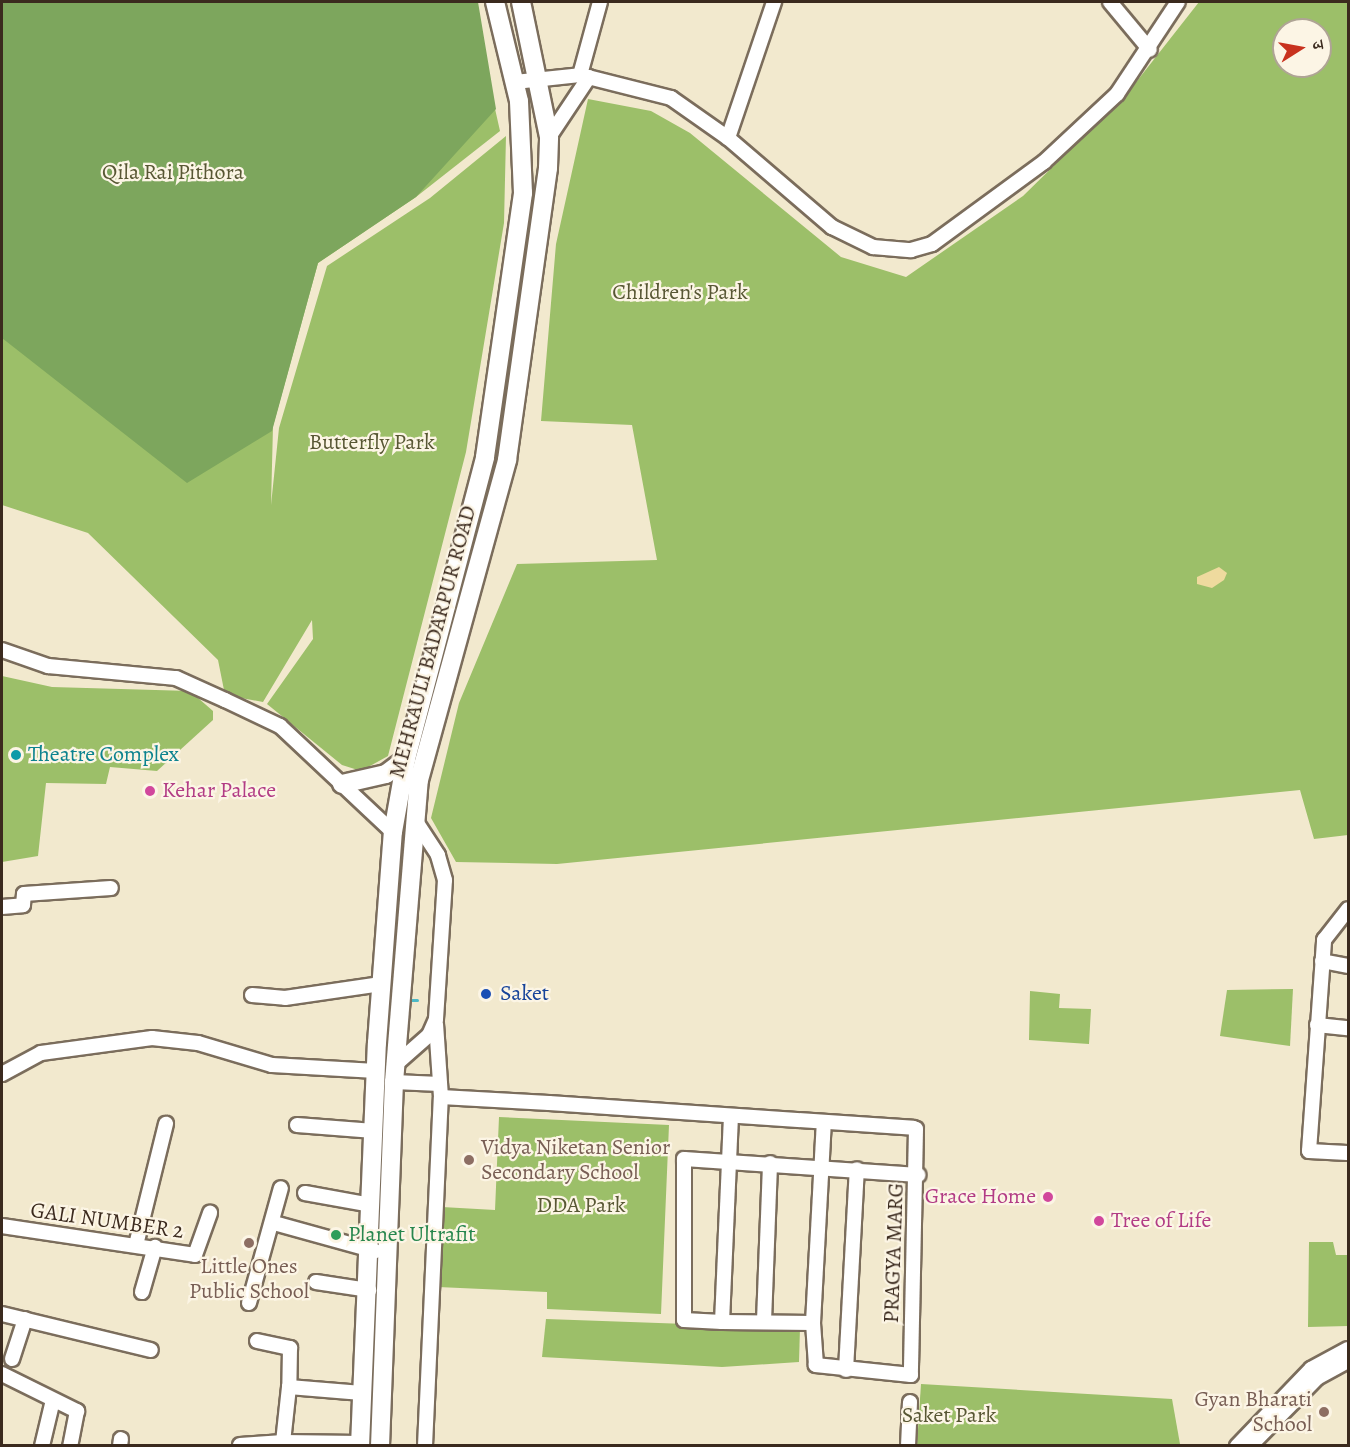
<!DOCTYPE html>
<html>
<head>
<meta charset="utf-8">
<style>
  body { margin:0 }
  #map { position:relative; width:1350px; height:1447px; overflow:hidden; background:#f2e9ce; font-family:Alegreya,"Noto Serif Devanagari",serif }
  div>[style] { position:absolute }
  .green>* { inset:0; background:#9cbf69 }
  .forest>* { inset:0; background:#7da65d }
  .sand>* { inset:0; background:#eeda9e }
  .stream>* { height:3px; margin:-1.5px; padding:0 1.5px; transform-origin:1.5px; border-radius:1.5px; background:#4cb9c6 }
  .roads { filter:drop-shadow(2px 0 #7b6d5c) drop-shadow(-2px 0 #7b6d5c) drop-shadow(0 2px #7b6d5c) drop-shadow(0 -2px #7b6d5c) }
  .minor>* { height:14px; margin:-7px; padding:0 7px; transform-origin:7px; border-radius:7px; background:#fff }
  .major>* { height:18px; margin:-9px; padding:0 9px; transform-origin:9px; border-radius:9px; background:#fff }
  .dots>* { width:16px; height:16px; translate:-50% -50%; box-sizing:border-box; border:3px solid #fcf5e5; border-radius:50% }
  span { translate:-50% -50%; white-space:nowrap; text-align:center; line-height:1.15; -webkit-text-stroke:4.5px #fcf5e5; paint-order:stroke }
  .park-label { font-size:22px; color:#585734 }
  .street-label { font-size:22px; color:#3b2a1e }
  .culture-label { font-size:22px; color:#0d838f }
  .left { translate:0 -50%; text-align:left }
  .hotel-label { font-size:22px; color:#b23c85 }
  .right { translate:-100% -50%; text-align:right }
  .transit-label { font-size:22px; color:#164399 }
  .education-label { font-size:22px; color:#785e54 }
  .leisure-label { font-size:22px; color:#27864d }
  .frame { position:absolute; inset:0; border:3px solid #3b2a1e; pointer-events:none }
  .north { position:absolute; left:1272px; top:18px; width:60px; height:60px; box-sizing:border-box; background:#fcf5e5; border:2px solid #afa495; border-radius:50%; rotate:79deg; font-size:16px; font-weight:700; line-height:24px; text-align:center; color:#3b2a1e }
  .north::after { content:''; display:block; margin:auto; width:21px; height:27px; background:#c8321e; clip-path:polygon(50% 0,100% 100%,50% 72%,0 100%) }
</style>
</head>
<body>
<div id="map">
  <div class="green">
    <i style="clip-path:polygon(2px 2px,471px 2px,500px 131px,416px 197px,318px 263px,273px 426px,271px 505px,279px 428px,327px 266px,430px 198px,506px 136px,504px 223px,466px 452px,388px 756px,361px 771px,342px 765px,267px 704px,313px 639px,312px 620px,263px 702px,225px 695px,218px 660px,88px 533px,2px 505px)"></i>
    <i style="clip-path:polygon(evenodd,1199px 2px,1348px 2px,1348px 835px,1314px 839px,1300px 790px,557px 864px,456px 862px,431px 818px,459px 703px,517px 564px,657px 560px,632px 425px,541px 421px,556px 244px,588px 99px,651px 111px,690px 133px,841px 257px,906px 277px,1023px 196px,1126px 95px,1199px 2px,1284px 30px,1320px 30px,1320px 66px,1284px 66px,1284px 30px)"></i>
    <i style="clip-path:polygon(2px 676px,52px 687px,190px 691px,213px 711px,213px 720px,157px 771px,110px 767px,106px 784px,46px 783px,38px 856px,2px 862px)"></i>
    <i style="clip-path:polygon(1293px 989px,1290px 1046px,1220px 1036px,1227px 990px)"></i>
    <i style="clip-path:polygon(1030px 991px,1060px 994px,1059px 1008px,1091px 1009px,1089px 1044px,1029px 1040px)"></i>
    <i style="clip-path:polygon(499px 1117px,669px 1125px,661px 1314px,547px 1309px,547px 1292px,438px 1287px,442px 1207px,495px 1210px)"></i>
    <i style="clip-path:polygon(1309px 1242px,1333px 1242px,1336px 1255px,1348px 1255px,1348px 1326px,1308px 1327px)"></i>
    <i style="clip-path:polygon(546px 1319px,800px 1328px,799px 1362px,722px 1367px,542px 1357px)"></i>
    <i style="clip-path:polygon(921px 1384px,1172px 1399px,1180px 1444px,917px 1445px)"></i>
  </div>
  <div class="forest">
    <i style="clip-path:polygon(2px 2px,478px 2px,496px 109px,416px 197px,318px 263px,272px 431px,187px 483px,2px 338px)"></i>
  </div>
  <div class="sand">
    <i style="clip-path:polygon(1219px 567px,1227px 573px,1224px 580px,1212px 588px,1197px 584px,1197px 577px)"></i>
  </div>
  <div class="stream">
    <i style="left:408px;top:1000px;width:9px"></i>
  </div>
  <div class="roads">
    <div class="minor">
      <i style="left:1110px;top:2px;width:62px;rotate:50.2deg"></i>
      <i style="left:580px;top:75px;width:76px;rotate:-74.7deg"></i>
      <i style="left:515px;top:82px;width:65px;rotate:-6.1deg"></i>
      <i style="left:580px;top:75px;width:94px;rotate:14.2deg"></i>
      <i style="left:671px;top:98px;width:70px;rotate:35.1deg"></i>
      <i style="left:728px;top:138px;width:137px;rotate:40.6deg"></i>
      <i style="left:832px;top:227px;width:46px;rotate:26deg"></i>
      <i style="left:873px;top:247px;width:38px;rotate:5deg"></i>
      <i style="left:911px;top:250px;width:22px;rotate:-16deg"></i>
      <i style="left:932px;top:244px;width:139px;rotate:-36.2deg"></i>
      <i style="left:1044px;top:162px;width:100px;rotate:-43deg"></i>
      <i style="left:1117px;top:94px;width:110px;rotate:-56.5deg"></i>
      <i style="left:549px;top:137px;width:72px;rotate:-56.3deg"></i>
      <i style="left:728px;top:138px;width:144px;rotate:-71.3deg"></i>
      <i style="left:2px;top:650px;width:49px;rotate:19.2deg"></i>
      <i style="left:48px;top:666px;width:129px;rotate:5.4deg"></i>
      <i style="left:176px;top:678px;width:54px;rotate:24.2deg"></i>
      <i style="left:225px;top:700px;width:61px;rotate:25.3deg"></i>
      <i style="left:280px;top:726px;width:155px;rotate:43.2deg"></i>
      <i style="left:2px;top:907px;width:21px;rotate:-5deg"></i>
      <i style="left:23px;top:905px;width:11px;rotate:-85deg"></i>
      <i style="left:24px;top:894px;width:87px;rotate:-3.9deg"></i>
      <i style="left:1322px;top:961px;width:26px;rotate:11deg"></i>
      <i style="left:252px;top:995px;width:33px;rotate:5deg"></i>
      <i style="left:285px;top:998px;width:97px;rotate:-8.3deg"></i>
      <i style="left:1317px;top:1025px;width:31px;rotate:6deg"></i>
      <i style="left:395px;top:1065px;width:45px;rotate:-41.4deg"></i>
      <i style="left:429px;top:1035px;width:17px;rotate:-66deg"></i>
      <i style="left:436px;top:1019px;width:139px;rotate:-86.3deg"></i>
      <i style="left:445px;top:880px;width:26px;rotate:-106deg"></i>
      <i style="left:438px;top:855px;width:42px;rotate:-123.3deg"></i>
      <i style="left:2px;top:1074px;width:44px;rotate:-28.3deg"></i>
      <i style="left:41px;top:1053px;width:112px;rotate:-7.7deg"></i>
      <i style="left:152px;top:1038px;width:46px;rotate:6.2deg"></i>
      <i style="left:198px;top:1043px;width:77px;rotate:16.6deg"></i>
      <i style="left:272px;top:1065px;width:104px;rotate:3.3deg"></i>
      <i style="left:394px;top:1082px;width:46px;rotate:2.5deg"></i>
      <i style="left:441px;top:1097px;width:108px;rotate:3.2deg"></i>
      <i style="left:549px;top:1103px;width:365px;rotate:3.9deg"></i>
      <i style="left:913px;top:1128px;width:3px;rotate:18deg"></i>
      <i style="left:916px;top:1129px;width:246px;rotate:91.2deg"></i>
      <i style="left:911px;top:1375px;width:96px;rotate:-174deg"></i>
      <i style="left:816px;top:1365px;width:42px;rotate:-94.1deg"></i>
      <i style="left:813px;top:1323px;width:201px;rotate:-86.9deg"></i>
      <i style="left:731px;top:1116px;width:206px;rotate:92.5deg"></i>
      <i style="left:722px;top:1322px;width:91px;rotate:0.6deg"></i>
      <i style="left:297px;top:1125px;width:77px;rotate:4.5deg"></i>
      <i style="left:1347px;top:1153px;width:38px;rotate:-177deg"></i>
      <i style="left:1309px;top:1151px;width:212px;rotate:-85.9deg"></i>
      <i style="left:1324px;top:940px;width:39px;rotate:-52deg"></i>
      <i style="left:305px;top:1193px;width:68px;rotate:10.2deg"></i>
      <i style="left:274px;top:1223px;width:105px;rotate:15.5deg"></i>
      <i style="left:2px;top:1226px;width:195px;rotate:8.5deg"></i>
      <i style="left:195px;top:1255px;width:45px;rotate:-70.3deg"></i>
      <i style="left:136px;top:1245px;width:125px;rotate:-76.1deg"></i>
      <i style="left:316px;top:1282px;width:54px;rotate:8.6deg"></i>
      <i style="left:142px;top:1292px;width:47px;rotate:-73.9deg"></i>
      <i style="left:249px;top:1303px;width:119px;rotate:-74.5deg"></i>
      <i style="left:2px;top:1314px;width:153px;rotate:13.6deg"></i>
      <i style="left:764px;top:1321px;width:158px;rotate:-87.8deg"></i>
      <i style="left:722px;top:1322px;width:38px;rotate:-177deg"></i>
      <i style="left:684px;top:1320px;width:161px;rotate:-90deg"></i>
      <i style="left:684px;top:1159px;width:235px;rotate:3.9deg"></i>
      <i style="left:257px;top:1341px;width:34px;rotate:12deg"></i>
      <i style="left:290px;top:1348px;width:39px;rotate:91deg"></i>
      <i style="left:289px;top:1387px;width:73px;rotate:4.7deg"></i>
      <i style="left:12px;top:1359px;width:42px;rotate:-72deg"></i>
      <i style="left:846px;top:1370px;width:201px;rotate:-86.9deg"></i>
      <i style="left:2px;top:1374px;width:84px;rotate:26.3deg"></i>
      <i style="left:77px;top:1411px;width:36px;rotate:101deg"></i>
      <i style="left:289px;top:1387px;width:55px;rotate:96.2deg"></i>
      <i style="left:283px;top:1442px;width:77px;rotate:0.7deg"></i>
      <i style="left:240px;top:1445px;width:43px;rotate:-4deg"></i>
      <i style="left:42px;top:1446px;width:47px;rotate:-76.6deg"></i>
      <i style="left:120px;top:1446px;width:7px;rotate:-82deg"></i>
      <i style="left:425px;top:1446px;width:349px;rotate:-87.4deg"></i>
      <i style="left:441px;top:1097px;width:73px;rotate:-93.9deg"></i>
      <i style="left:908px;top:1446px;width:44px;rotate:-87.4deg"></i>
      <i style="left:1237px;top:1446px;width:107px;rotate:-46.1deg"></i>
      <i style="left:1311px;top:1369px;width:42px;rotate:-28.4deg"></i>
      <i style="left:1250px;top:1446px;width:95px;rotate:-45.4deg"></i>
      <i style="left:1317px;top:1378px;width:35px;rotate:-29deg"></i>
    </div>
    <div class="major">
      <i style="left:342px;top:784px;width:45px;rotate:-12.8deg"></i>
      <i style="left:386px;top:774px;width:25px;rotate:-37deg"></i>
      <i style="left:360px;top:1446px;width:403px;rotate:-87.6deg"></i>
      <i style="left:377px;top:1043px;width:212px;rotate:-85.7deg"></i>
      <i style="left:393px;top:832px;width:74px;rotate:-79.9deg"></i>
      <i style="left:406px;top:759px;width:312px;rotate:-75.3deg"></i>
      <i style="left:485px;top:457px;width:267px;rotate:-81.8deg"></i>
      <i style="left:523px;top:193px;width:92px;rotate:-92.5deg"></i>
      <i style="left:519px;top:101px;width:102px;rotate:-103.6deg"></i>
      <i style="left:380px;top:1446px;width:364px;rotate:-87.8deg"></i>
      <i style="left:394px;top:1082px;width:303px;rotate:-85.3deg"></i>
      <i style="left:419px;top:780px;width:332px;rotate:-74.6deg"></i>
      <i style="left:507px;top:460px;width:295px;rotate:-82deg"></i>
      <i style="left:548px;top:168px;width:31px;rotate:-88deg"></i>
      <i style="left:549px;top:137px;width:138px;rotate:-101.7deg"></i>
    </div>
  </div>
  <div class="dots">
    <i style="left:16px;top:755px;background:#0f9aa8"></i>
    <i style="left:150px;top:791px;background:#d1479c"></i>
    <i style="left:486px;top:994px;background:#1a4fb4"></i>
    <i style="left:469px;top:1160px;background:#8d6e63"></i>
    <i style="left:1048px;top:1197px;background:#d1479c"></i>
    <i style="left:1099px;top:1221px;background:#d1479c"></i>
    <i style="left:336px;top:1235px;background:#2e9e5b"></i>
    <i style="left:249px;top:1243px;background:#8d6e63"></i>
    <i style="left:1324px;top:1412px;background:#8d6e63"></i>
  </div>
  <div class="park-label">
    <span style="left:173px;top:173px">Qila Rai Pithora</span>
    <span style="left:680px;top:293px">Children's Park</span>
    <span style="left:372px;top:443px">Butterfly Park</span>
    <span style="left:581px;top:1206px">DDA Park</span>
    <span style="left:949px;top:1416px">Saket Park</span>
  </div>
  <div class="street-label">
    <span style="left:433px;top:642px;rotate:-75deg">MEHRAULI BADARPUR ROAD</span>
    <span style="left:107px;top:1221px;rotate:8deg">GALI NUMBER 2</span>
    <span style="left:894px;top:1253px;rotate:-88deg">PRAGYA MARG</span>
  </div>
  <div class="culture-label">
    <span class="left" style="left:28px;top:755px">Theatre Complex</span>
  </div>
  <div class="hotel-label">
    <span class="left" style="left:162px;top:791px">Kehar Palace</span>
    <span class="right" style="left:1036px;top:1197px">Grace Home</span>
    <span class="left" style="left:1111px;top:1221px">Tree of Life</span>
  </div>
  <div class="transit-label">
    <span class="left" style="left:500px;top:994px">Saket</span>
  </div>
  <div class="education-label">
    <span class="left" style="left:481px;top:1160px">Vidya Niketan Senior<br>Secondary School</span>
    <span style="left:249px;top:1279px">Little Ones<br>Public School</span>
    <span class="right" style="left:1312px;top:1412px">Gyan Bharati<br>School</span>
  </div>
  <div class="leisure-label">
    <span class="left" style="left:348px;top:1235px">Planet Ultrafit</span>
  </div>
  <div class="frame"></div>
  <div class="north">उ</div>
</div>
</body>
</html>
